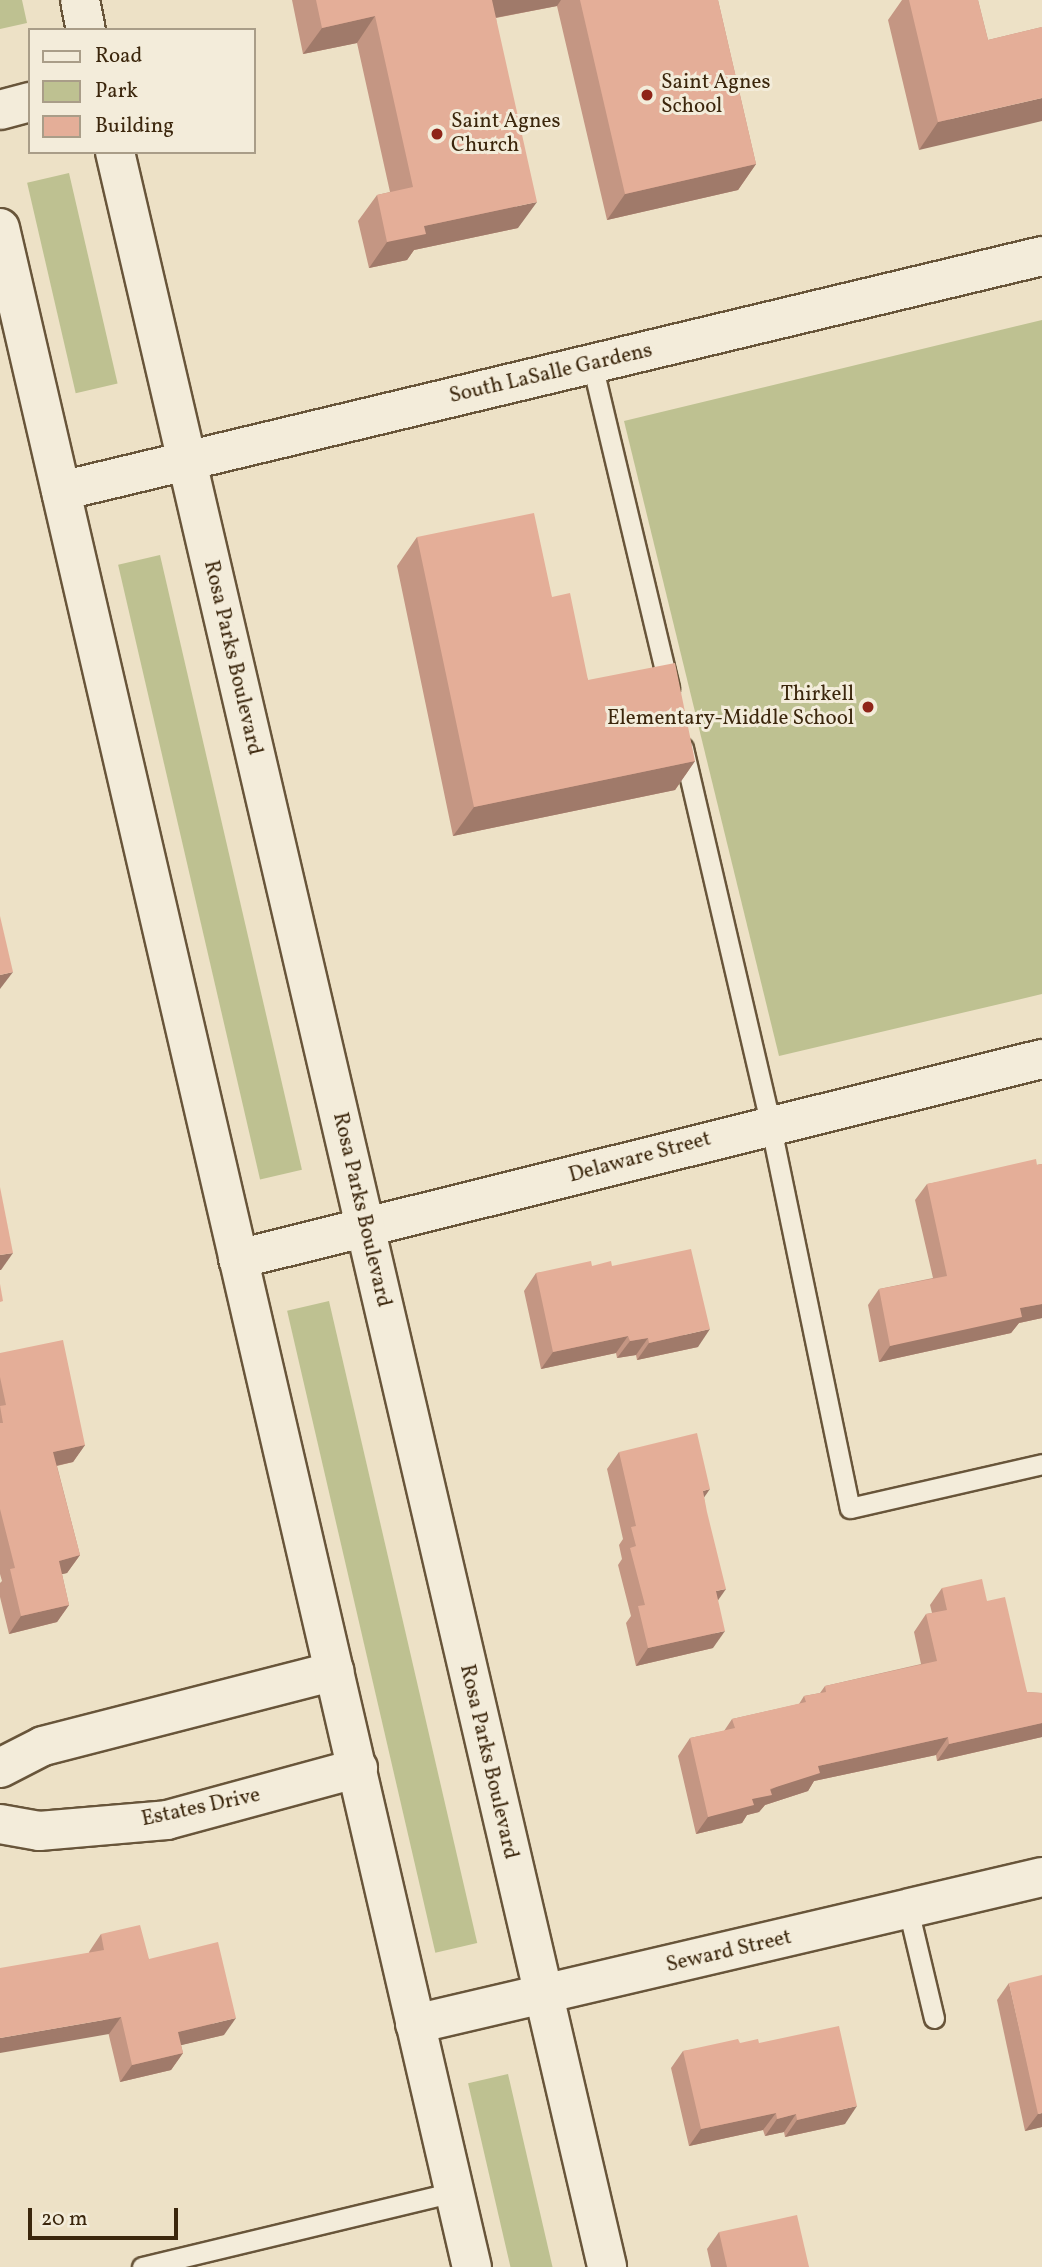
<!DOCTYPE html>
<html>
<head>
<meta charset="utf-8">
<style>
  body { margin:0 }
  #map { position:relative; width:1042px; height:2267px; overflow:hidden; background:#ede1c6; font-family:Vollkorn,serif }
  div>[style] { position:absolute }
  .green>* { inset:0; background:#bec191; transform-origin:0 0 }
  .roads { filter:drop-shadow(2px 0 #68553a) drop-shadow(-2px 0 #68553a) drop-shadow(0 2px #68553a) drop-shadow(0 -2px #68553a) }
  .lane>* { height:19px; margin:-9.5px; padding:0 9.5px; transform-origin:9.5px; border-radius:9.5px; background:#f3ecda }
  .street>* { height:38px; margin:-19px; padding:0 19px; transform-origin:19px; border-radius:19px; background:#f3ecda }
  .secondary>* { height:38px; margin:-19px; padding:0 19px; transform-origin:19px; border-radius:19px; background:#f3ecda }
  .wall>* { inset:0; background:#c49683 }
  .shaded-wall>* { inset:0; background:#a07a6a }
  .building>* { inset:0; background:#e4ae98 }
  .dots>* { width:19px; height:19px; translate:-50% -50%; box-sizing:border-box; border:4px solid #f3ecda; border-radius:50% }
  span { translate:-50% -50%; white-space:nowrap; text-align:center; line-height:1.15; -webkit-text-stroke:6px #f3ecda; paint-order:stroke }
  .poi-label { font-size:21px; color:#3b260c }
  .left { translate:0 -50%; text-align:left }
  .right { translate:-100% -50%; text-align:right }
  .street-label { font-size:21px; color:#3b260c }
  .legend { position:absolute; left:28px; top:28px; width:228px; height:126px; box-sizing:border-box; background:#f3ecda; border:2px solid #a99d88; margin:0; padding:9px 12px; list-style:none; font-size:21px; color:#3b260c }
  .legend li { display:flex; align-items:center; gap:14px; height:35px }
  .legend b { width:35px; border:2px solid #a99d88 }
  .scale { position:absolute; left:28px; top:2208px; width:150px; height:32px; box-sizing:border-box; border:4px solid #3b260c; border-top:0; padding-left:9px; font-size:21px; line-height:24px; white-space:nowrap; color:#3b260c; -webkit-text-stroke:5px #f3ecda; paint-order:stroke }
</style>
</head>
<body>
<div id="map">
  <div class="green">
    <i style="clip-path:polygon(0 0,22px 0,27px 23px,0 29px)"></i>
    <i style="left:69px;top:173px;width:216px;height:43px;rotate:77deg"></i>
    <i style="clip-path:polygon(1042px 320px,1042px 994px,779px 1056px,624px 421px)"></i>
    <i style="left:160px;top:555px;width:631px;height:43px;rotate:77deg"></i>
    <i style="left:329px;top:1301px;width:659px;height:43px;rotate:77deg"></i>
    <i style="left:508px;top:2074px;width:198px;height:41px;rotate:77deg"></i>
  </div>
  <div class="roads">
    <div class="lane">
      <i style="left:592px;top:364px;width:333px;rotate:76.6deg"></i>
      <i style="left:683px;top:748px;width:385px;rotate:76.9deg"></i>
      <i style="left:770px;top:1123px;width:393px;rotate:78.3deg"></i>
      <i style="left:850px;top:1508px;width:197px;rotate:-12.9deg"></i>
      <i style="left:908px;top:1909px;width:112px;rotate:76.6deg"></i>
      <i style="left:142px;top:2267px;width:321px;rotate:-13.5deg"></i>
    </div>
    <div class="street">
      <i style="left:0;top:110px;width:31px;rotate:-15deg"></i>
      <i style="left:61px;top:491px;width:1009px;rotate:-13.47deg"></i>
      <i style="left:238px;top:1259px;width:829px;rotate:-13.97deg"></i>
      <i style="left:0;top:1768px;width:48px;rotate:-27.1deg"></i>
      <i style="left:43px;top:1746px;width:301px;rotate:-14.4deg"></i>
      <i style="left:0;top:1824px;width:40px;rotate:10deg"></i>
      <i style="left:39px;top:1831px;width:128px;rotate:-4.9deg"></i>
      <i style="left:167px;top:1820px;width:198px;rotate:-15.2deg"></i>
      <i style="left:415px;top:2024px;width:644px;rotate:-13.19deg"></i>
    </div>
    <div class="secondary">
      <i style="left:80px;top:0;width:31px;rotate:79deg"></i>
      <i style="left:115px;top:152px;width:2171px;rotate:76.9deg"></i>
      <i style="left:0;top:228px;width:2093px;rotate:76.97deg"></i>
    </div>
  </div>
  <div class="wall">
    <i style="clip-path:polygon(292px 0,718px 0,756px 164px,738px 190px,607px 220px,557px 6px,496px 18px,518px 228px,414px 250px,407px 260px,369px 268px,358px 221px,377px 195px,390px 192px,357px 43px,303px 54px)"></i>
    <i style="clip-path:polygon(902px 0,978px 0,988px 40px,1042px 27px,919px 150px,888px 20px)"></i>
    <i style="clip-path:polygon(417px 537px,552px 597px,588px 680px,695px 761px,675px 790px,453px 836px,397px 566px)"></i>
    <i style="clip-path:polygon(1042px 1164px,1042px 1318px,1019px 1323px,1011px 1333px,879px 1362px,868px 1305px,879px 1289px,933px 1278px,915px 1200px,927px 1184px)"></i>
    <i style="clip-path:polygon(592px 1266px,612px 1266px,698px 1347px,637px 1360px,636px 1355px,617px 1358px,616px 1353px,541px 1369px,524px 1291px,536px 1273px)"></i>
    <i style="clip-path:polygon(0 1353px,85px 1445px,73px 1462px,57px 1466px,80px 1555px,67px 1573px,62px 1574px,69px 1605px,57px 1622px,9px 1634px,0 1597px,0 1583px,2px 1581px,0 1574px)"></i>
    <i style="clip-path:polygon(619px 1452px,704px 1498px,718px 1599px,713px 1648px,636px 1666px,626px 1623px,631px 1616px,618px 1565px,622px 1559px,619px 1545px,623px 1539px,607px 1469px)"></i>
    <i style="clip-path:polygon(942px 1588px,987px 1601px,1027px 1692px,1042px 1693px,1042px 1737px,937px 1761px,936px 1755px,814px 1781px,808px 1791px,765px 1805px,759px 1812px,747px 1815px,742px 1823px,696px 1834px,678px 1756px,690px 1738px,724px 1731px,732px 1719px,799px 1704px,804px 1696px,820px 1693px,825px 1686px,921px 1664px,914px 1632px,926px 1614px,932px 1613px,930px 1605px)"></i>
    <i style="clip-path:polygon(101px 1934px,149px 1959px,224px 2035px,181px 2045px,183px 2053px,171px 2070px,120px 2082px,89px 1952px)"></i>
    <i style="clip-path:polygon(1009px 1983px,1042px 2127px,1025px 2131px,997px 2000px)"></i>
    <i style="clip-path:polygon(740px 2043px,759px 2043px,845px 2124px,785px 2137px,784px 2132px,765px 2136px,763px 2130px,689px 2146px,671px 2068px,683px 2051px)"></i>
    <i style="clip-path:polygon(719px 2232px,809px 2267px,711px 2267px,707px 2249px)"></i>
  </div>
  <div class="shaded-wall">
    <i style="clip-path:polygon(489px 0,561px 0,557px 6px,473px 22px)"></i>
    <i style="clip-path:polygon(375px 16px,357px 43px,303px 54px,322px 28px)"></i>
    <i style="clip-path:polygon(1042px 98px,1042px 121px,919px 150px,938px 122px)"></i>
    <i style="clip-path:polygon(756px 164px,738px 190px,607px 220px,625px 194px)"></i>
    <i style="clip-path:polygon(537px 202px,518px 228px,414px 250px,407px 260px,369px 268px,387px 242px,424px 226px)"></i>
    <i style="clip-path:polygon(695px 761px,675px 790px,453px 836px,474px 807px)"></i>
    <i style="clip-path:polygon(13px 972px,0 989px,0 975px)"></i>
    <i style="clip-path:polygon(13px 1253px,1px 1270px,0 1270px,0 1255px)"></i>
    <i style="clip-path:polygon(1042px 1304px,1042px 1318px,1019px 1323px,1011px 1333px,879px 1362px,890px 1346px,1020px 1308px)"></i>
    <i style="clip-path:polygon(710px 1329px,698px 1347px,637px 1360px,649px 1343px)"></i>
    <i style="clip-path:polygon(628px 1336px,616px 1353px,541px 1369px,553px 1352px)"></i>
    <i style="clip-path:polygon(648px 1338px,636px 1355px,617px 1358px,630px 1341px)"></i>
    <i style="clip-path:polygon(85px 1445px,73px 1462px,41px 1469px,53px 1452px)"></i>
    <i style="clip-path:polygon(710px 1489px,698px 1506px,703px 1491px)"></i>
    <i style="clip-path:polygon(80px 1555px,67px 1573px,46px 1578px,59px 1561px)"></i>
    <i style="clip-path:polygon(726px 1589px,714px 1606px,716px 1591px)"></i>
    <i style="clip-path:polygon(69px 1605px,57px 1622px,9px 1634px,21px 1616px)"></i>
    <i style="clip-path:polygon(725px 1631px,713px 1648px,636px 1666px,648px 1648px)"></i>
    <i style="clip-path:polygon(1042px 1723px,1042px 1737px,937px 1761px,949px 1744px)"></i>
    <i style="clip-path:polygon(948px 1737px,936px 1755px,814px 1781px,808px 1791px,765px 1805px,759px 1812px,747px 1815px,742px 1823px,696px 1834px,708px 1817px,752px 1799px,818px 1766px)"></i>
    <i style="clip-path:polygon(121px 2017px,109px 2034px,0 2053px,0 2038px)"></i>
    <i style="clip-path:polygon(236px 2018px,224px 2035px,165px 2049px,178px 2032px)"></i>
    <i style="clip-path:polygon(183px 2053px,171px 2070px,120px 2082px,132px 2065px)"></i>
    <i style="clip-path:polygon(857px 2106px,845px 2124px,785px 2137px,797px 2120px)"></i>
    <i style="clip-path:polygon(776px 2113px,763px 2130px,689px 2146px,701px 2129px)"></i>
    <i style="clip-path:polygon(1042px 2113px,1042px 2127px,1025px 2131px,1038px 2114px)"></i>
    <i style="clip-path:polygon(796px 2114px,784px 2132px,765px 2136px,777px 2119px)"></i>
  </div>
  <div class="building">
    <i style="clip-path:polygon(316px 0,492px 0,537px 202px,424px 226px,426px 234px,387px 242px,377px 195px,413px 187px,375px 16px,322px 28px)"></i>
    <i style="clip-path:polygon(580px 0,718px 0,756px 164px,625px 194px)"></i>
    <i style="clip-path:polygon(909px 0,978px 0,988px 40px,1042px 27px,1042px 98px,938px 122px)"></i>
    <i style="clip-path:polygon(534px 513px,552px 597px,570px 593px,588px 680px,675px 663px,695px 761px,474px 807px,417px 537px)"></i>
    <i style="clip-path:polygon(0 916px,13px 972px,0 975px)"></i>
    <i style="clip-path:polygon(1036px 1159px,1037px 1165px,1042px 1164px,1042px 1304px,1020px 1308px,1022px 1317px,890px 1346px,879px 1289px,947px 1276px,927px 1184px)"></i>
    <i style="clip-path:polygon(0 1187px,13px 1253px,0 1255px)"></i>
    <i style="clip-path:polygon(691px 1249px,710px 1329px,649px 1343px,648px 1338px,630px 1341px,628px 1336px,553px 1352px,536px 1273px,591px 1261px,592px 1266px,611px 1261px,612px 1266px)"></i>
    <i style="clip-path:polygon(0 1284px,3px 1301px,0 1302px)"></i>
    <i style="clip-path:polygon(63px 1340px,85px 1445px,53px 1452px,80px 1555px,59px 1561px,69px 1605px,21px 1616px,10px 1569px,15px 1568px,0 1509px,0 1423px,3px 1423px,0 1406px,6px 1405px,0 1377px,0 1353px)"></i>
    <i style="clip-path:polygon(697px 1433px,710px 1489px,703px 1491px,707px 1512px,726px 1589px,716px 1591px,725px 1631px,648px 1648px,638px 1606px,645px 1605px,630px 1548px,636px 1546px,631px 1527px,636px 1526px,619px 1452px)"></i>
    <i style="clip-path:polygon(982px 1579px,987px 1601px,1005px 1597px,1027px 1692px,1042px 1693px,1042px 1723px,949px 1744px,948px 1737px,818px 1766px,820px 1773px,770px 1789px,772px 1795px,752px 1799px,754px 1805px,708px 1817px,690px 1738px,735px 1728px,732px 1719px,806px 1702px,804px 1696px,826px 1692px,825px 1686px,937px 1661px,926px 1614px,947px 1610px,942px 1588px)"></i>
    <i style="clip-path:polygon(140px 1925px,149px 1959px,218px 1942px,236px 2018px,178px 2032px,183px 2053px,132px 2065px,121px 2017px,0 2038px,0 1968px,104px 1950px,101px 1934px)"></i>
    <i style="clip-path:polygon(1042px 1975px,1042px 2113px,1038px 2114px,1009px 1983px)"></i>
    <i style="clip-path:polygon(839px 2026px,857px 2106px,797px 2120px,796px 2114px,777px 2119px,776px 2113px,701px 2129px,683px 2051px,738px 2039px,740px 2043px,758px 2039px,759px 2043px)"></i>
    <i style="clip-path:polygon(797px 2215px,809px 2267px,727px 2267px,719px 2232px)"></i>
  </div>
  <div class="dots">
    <i style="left:647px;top:95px;background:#8f2418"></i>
    <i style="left:437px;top:134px;background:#8f2418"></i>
    <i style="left:868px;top:707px;background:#8f2418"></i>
  </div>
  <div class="poi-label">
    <span class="left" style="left:661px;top:95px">Saint Agnes<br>School</span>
    <span class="left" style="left:451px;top:134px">Saint Agnes<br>Church</span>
    <span class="right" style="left:854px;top:707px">Thirkell<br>Elementary-Middle School</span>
  </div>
  <div class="street-label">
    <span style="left:551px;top:374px;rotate:-13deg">South LaSalle Gardens</span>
    <span style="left:232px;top:658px;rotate:77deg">Rosa Parks Boulevard</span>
    <span style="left:640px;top:1158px;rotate:-15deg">Delaware Street</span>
    <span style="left:361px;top:1210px;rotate:77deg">Rosa Parks Boulevard</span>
    <span style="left:488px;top:1762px;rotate:77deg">Rosa Parks Boulevard</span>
    <span style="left:201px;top:1808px;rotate:-12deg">Estates Drive</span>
    <span style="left:729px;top:1952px;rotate:-13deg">Seward Street</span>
  </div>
  <ul class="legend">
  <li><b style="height:9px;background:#f3ecda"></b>Road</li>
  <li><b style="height:19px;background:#bec191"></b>Park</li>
  <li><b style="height:19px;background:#e4ae98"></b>Building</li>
  </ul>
  <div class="scale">20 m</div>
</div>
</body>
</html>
